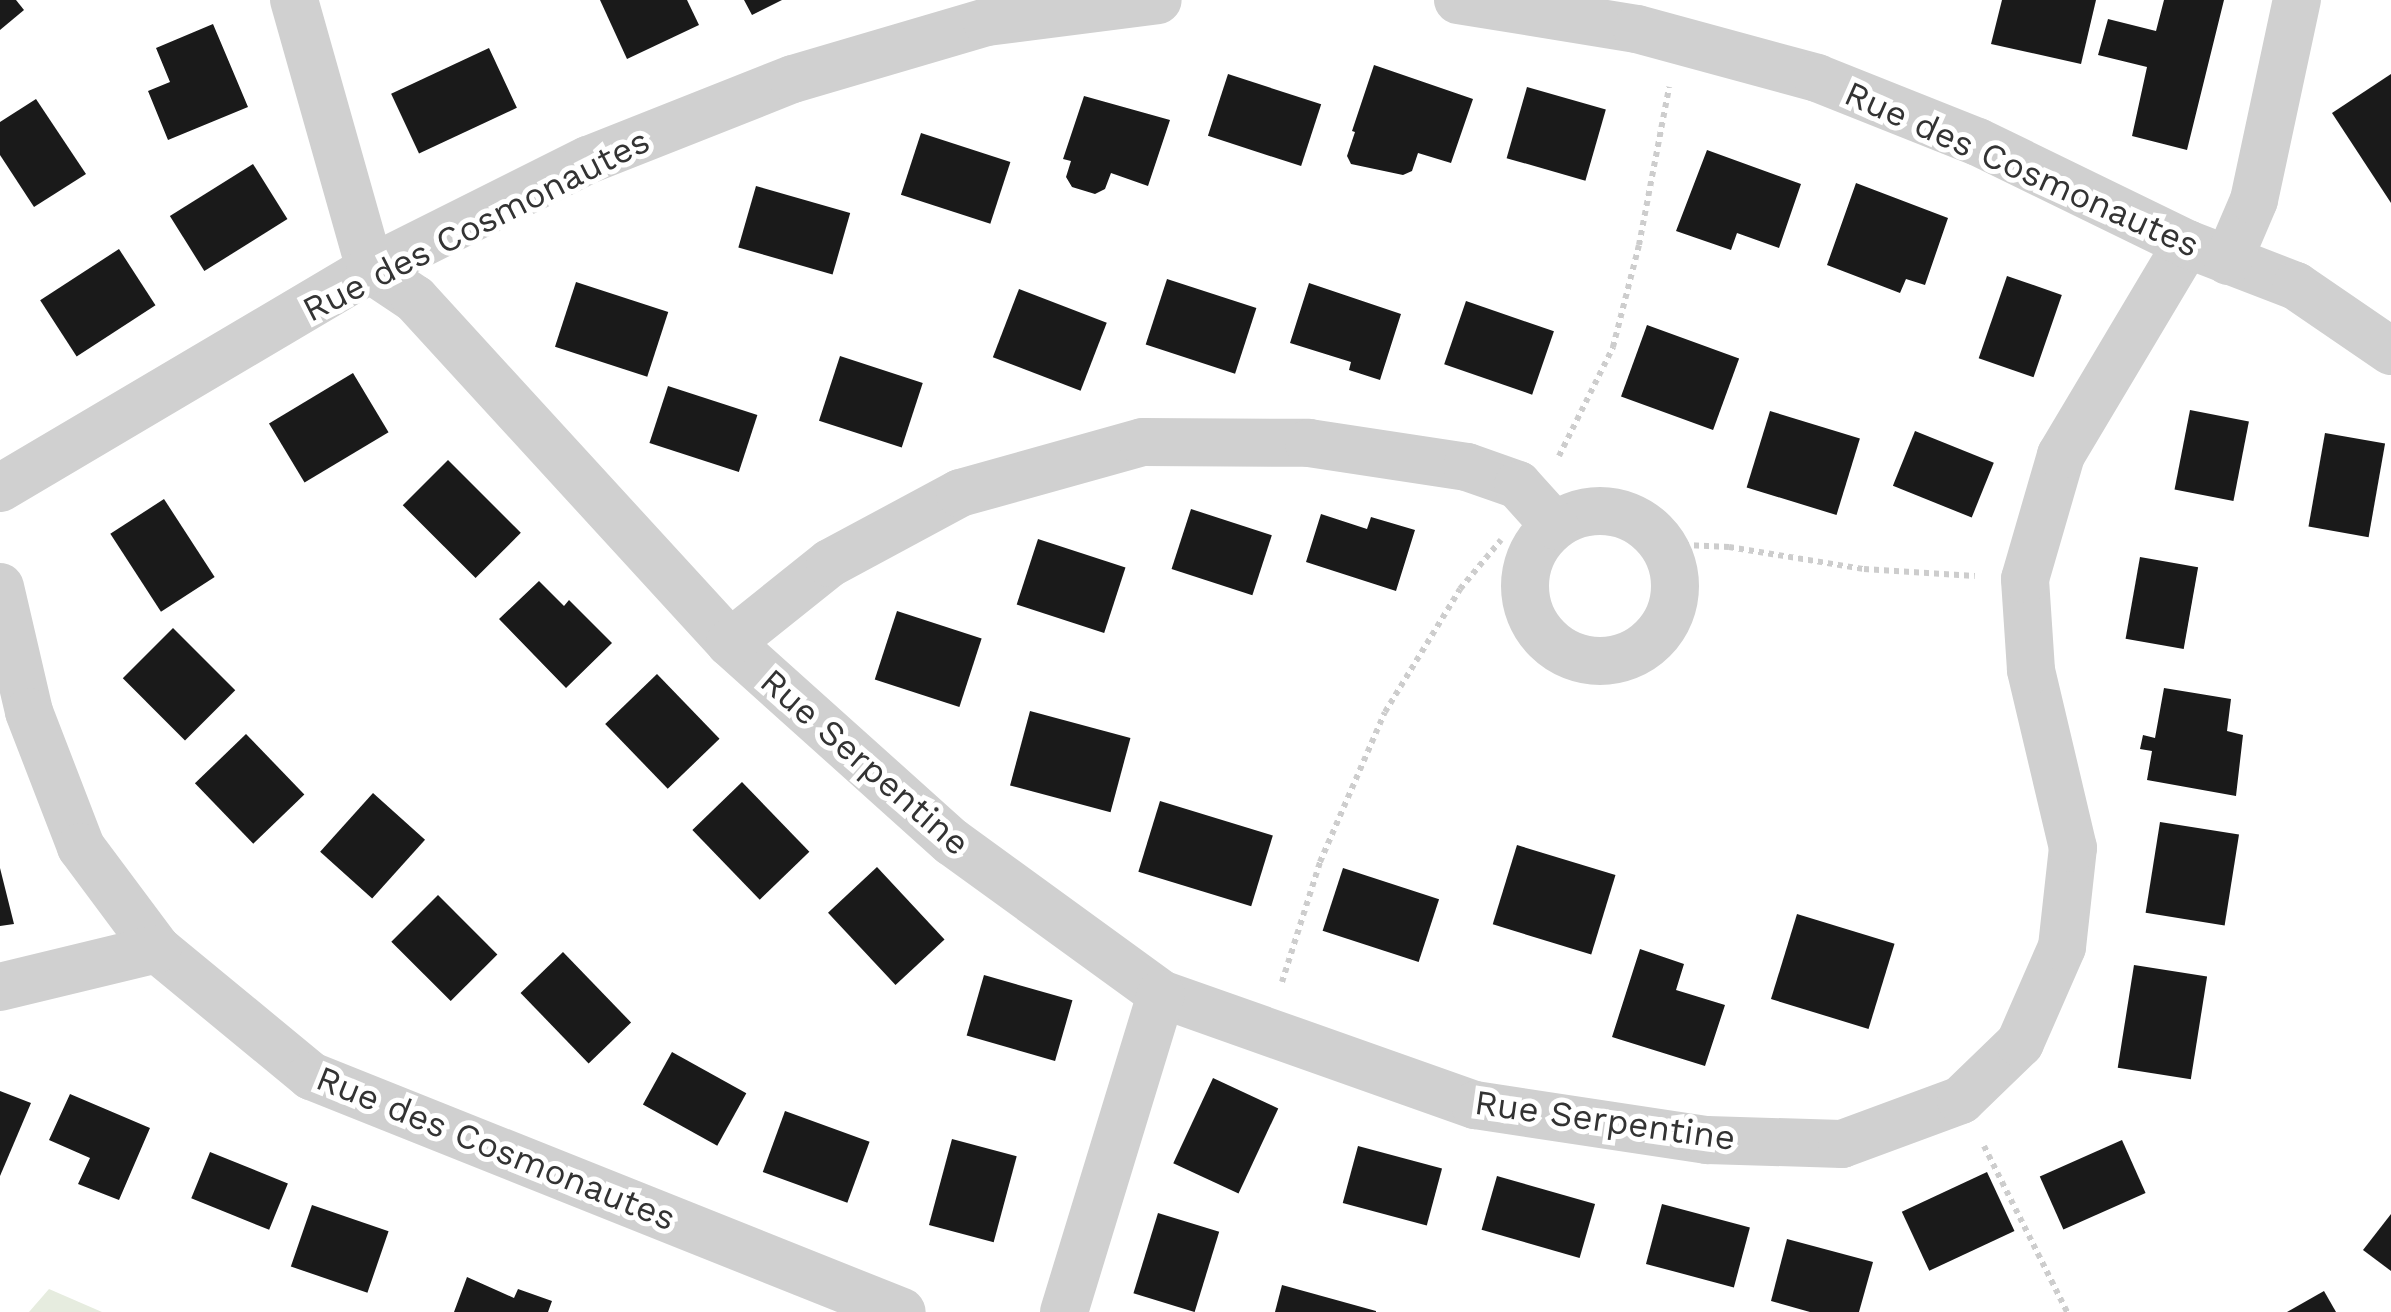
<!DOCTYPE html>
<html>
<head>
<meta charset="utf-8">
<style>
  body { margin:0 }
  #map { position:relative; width:2391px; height:1312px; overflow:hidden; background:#fff; font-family:"Work Sans",sans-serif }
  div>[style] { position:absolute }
  .green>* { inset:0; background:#e6ecdf }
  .building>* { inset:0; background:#1a1a1a; transform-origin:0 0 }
  .path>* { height:6px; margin-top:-3px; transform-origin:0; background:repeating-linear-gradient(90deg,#cdcdcd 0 5px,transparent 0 10px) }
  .street>* { height:48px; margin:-24px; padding:0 24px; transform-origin:24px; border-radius:24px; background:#d0d0d0 }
  .street>.ring { margin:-24px; padding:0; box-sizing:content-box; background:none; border:48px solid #d0d0d0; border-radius:50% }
  span { translate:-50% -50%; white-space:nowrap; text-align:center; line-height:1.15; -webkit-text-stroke:10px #fff; paint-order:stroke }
  .street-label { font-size:35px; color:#333 }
</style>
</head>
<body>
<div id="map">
  <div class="green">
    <i style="clip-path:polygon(49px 1289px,102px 1312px,29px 1312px)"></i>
  </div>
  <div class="building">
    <i style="clip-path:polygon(0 0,16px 0,24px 10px,0 30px)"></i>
    <i style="clip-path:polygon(600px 0,687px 0,699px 25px,627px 59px)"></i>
    <i style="clip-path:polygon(744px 0,782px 0,752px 15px)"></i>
    <i style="clip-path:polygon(2002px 0,2096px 0,2081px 64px,1991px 44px)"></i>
    <i style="clip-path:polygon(2164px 0,2224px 0,2187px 150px,2132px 136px,2147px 67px,2098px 55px,2108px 19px,2156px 31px)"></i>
    <i style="clip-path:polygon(213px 24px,248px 107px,168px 140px,148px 91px,170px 82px,156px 48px)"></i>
    <i style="left:489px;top:48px;width:66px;height:108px;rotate:65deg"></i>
    <i style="clip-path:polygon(1374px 65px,1473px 99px,1451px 163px,1418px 153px,1412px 171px,1403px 175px,1351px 164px,1347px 156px,1355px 132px,1352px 131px)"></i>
    <i style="left:1228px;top:74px;width:98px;height:65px;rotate:18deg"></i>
    <i style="clip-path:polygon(2391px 74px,2391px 203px,2332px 113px)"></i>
    <i style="left:1527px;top:87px;width:82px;height:74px;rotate:16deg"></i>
    <i style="clip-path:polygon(1084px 96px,1170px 120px,1148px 186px,1111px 173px,1105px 189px,1095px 194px,1072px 187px,1066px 177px,1071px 161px,1063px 159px)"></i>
    <i style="clip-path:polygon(36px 99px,86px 174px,34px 207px,0 155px,0 122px)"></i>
    <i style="left:921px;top:133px;width:94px;height:65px;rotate:18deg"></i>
    <i style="clip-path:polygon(1707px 150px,1801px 184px,1779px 248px,1737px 233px,1731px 250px,1676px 231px)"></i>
    <i style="left:253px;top:164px;width:65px;height:98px;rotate:58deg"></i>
    <i style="clip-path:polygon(1856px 183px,1948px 218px,1925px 285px,1906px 279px,1900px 293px,1827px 265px)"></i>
    <i style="left:756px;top:186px;width:98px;height:64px;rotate:16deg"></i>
    <i style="left:119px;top:249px;width:67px;height:94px;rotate:57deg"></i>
    <i style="left:2007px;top:276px;width:58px;height:87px;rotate:19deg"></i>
    <i style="left:1167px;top:279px;width:94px;height:69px;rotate:18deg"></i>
    <i style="left:576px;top:282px;width:97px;height:68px;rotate:18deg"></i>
    <i style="clip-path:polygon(1309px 283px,1401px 314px,1380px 380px,1349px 370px,1351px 362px,1290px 343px)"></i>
    <i style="left:1019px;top:289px;width:94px;height:73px;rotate:21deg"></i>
    <i style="left:1466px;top:301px;width:93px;height:67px;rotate:19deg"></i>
    <i style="left:1647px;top:325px;width:98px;height:76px;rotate:20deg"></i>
    <i style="left:840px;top:356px;width:87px;height:68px;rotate:18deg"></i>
    <i style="left:353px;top:373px;width:69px;height:98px;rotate:59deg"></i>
    <i style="left:668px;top:386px;width:94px;height:60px;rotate:18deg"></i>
    <i style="left:2190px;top:410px;width:60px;height:81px;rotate:11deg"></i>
    <i style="left:1770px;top:411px;width:94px;height:80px;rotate:17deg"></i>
    <i style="left:1915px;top:431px;width:85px;height:59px;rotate:22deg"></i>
    <i style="left:2325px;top:433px;width:61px;height:95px;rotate:10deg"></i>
    <i style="left:448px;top:460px;width:103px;height:64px;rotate:45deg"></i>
    <i style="left:164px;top:499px;width:93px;height:64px;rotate:57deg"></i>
    <i style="left:1191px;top:509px;width:85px;height:63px;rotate:18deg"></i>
    <i style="clip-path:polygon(1321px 514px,1367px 529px,1371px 517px,1415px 530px,1396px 591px,1306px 562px)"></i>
    <i style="left:1038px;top:539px;width:92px;height:69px;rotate:18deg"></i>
    <i style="left:2140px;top:557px;width:59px;height:83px;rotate:10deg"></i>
    <i style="clip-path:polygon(539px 581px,564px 606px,569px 600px,612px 643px,566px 688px,499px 619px)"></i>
    <i style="left:897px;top:611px;width:89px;height:72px;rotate:18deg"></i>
    <i style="left:173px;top:628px;width:88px;height:71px;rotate:45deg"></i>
    <i style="left:657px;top:674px;width:90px;height:72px;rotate:46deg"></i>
    <i style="clip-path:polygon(2164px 688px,2231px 699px,2227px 731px,2243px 735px,2236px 796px,2147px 780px,2152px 751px,2140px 749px,2143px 735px,2155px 738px)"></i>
    <i style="left:1030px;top:711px;width:104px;height:77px;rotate:15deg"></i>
    <i style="left:246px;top:734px;width:84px;height:71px;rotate:46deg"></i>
    <i style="left:742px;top:782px;width:97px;height:69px;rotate:46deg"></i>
    <i style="left:373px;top:793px;width:70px;height:79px;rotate:42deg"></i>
    <i style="left:1160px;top:801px;width:118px;height:74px;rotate:17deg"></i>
    <i style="left:2160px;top:822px;width:80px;height:92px;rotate:9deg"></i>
    <i style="left:1517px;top:845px;width:103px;height:83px;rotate:17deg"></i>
    <i style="left:877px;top:867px;width:99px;height:67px;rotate:47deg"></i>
    <i style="clip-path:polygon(0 868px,14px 924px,0 926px)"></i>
    <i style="left:1343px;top:868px;width:101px;height:66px;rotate:18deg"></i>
    <i style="left:438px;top:895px;width:84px;height:66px;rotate:45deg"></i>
    <i style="left:1797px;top:914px;width:102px;height:89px;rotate:17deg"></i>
    <i style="clip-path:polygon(1640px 949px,1684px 964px,1676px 990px,1725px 1005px,1705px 1066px,1612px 1037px)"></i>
    <i style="left:563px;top:952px;width:98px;height:59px;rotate:46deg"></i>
    <i style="left:2134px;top:965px;width:74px;height:104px;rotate:9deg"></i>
    <i style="left:984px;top:975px;width:92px;height:63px;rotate:16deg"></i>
    <i style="left:672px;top:1052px;width:85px;height:60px;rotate:29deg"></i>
    <i style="left:1213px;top:1078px;width:72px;height:94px;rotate:25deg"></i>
    <i style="clip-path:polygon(0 1091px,31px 1103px,0 1176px)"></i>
    <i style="clip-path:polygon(70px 1094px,150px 1128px,119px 1200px,78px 1184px,90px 1158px,49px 1140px)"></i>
    <i style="left:785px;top:1111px;width:90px;height:65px;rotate:20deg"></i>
    <i style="left:952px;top:1139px;width:67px;height:89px;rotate:15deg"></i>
    <i style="left:2122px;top:1140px;width:58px;height:90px;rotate:66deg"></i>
    <i style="left:1358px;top:1146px;width:87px;height:59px;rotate:15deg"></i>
    <i style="left:210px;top:1152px;width:84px;height:50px;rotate:22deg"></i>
    <i style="left:1987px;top:1172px;width:65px;height:94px;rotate:65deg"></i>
    <i style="left:1497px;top:1176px;width:102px;height:56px;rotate:16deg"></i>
    <i style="left:1662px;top:1204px;width:91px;height:62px;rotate:15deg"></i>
    <i style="left:312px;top:1205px;width:81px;height:65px;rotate:19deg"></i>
    <i style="left:1158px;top:1213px;width:64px;height:84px;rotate:17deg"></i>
    <i style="clip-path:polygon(2391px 1214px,2391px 1271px,2363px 1250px)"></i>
    <i style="clip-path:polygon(1787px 1239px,1873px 1262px,1859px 1312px,1810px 1312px,1771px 1301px)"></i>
    <i style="clip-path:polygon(467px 1277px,514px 1298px,518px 1289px,552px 1301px,548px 1312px,454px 1312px)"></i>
    <i style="clip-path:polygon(1282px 1285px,1376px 1311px,1376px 1312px,1275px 1312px)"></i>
    <i style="clip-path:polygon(2324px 1291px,2336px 1312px,2287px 1312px)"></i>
  </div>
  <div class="path">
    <i style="left:1559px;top:456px;width:122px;rotate:-63.6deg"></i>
    <i style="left:1613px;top:347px;width:105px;rotate:-75.7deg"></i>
    <i style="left:1639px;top:245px;width:161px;rotate:-79.2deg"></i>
    <i style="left:1664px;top:544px;width:65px;rotate:2.6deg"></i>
    <i style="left:1729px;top:547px;width:137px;rotate:9.3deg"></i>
    <i style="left:1864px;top:569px;width:111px;rotate:3.6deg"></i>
    <i style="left:1282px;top:982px;width:126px;rotate:-72.4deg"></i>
    <i style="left:1320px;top:862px;width:163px;rotate:-66.6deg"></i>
    <i style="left:1385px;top:712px;width:144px;rotate:-58.6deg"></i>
    <i style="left:1460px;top:589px;width:64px;rotate:-50.1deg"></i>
    <i style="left:1984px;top:1146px;width:186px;rotate:63.4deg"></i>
  </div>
  <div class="street">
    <i style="left:294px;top:0;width:280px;rotate:74.2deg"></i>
    <i style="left:370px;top:269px;width:54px;rotate:33.7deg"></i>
    <i style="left:415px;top:299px;width:466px;rotate:47.5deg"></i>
    <i style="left:730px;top:643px;width:298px;rotate:41.9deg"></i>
    <i style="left:952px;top:842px;width:258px;rotate:36deg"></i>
    <i style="left:1161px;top:994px;width:333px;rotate:19.5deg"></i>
    <i style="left:1475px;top:1105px;width:235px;rotate:8.6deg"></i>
    <i style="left:1707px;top:1140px;width:135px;rotate:1.7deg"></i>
    <i style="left:1842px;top:1144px;width:127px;rotate:-20.3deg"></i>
    <i style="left:1961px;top:1100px;width:82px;rotate:-44deg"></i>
    <i style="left:2020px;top:1043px;width:105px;rotate:-66.4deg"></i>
    <i style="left:2062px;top:947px;width:100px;rotate:-83.7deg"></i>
    <i style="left:2073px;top:848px;width:183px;rotate:-103.3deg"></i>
    <i style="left:2031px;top:670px;width:91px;rotate:-93.8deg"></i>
    <i style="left:2025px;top:579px;width:129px;rotate:-73.8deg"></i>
    <i style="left:2061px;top:455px;width:246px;rotate:-59.2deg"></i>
    <i style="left:1458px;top:0;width:181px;rotate:9.2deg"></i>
    <i style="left:1637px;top:29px;width:187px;rotate:15.2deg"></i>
    <i style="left:1817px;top:78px;width:173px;rotate:21.7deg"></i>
    <i style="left:1978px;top:142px;width:233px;rotate:26deg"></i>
    <i style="left:2187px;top:244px;width:117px;rotate:21.1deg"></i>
    <i style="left:2296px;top:286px;width:115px;rotate:34.4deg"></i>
    <i style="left:2228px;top:261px;width:66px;rotate:-66.9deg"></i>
    <i style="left:2254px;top:200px;width:205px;rotate:-77.9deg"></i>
    <i style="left:0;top:488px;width:430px;rotate:-30.6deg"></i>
    <i style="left:370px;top:269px;width:244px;rotate:-26.6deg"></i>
    <i style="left:588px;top:160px;width:220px;rotate:-21.6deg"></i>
    <i style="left:793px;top:79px;width:202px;rotate:-16.4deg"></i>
    <i style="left:987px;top:22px;width:172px;rotate:-7.3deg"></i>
    <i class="ring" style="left:1525px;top:511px;width:102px;height:102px"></i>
    <i style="left:0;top:587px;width:128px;rotate:76.9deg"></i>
    <i style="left:29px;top:712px;width:145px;rotate:68.9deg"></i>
    <i style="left:81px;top:847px;width:127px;rotate:53.3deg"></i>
    <i style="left:157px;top:949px;width:200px;rotate:39.5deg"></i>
    <i style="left:311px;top:1076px;width:636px;rotate:21.77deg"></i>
    <i style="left:730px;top:643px;width:128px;rotate:-38.7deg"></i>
    <i style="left:830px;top:563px;width:148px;rotate:-28.3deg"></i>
    <i style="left:960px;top:493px;width:190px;rotate:-15.6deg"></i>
    <i style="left:1143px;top:442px;width:166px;rotate:0.3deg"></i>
    <i style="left:1309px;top:443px;width:160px;rotate:8.6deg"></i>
    <i style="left:1467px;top:467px;width:54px;rotate:19.4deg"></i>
    <i style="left:1518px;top:485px;width:54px;rotate:48deg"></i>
    <i style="left:0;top:987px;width:162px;rotate:-13.6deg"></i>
    <i style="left:1064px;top:1312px;width:332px;rotate:-73deg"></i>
  </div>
  <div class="street-label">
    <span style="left:2022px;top:169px;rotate:24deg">Rue des Cosmonautes</span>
    <span style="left:476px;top:225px;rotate:-27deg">Rue des Cosmonautes</span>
    <span style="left:865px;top:762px;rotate:41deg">Rue Serpentine</span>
    <span style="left:1605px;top:1120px;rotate:8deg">Rue Serpentine</span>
    <span style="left:496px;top:1148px;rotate:22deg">Rue des Cosmonautes</span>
  </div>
</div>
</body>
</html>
